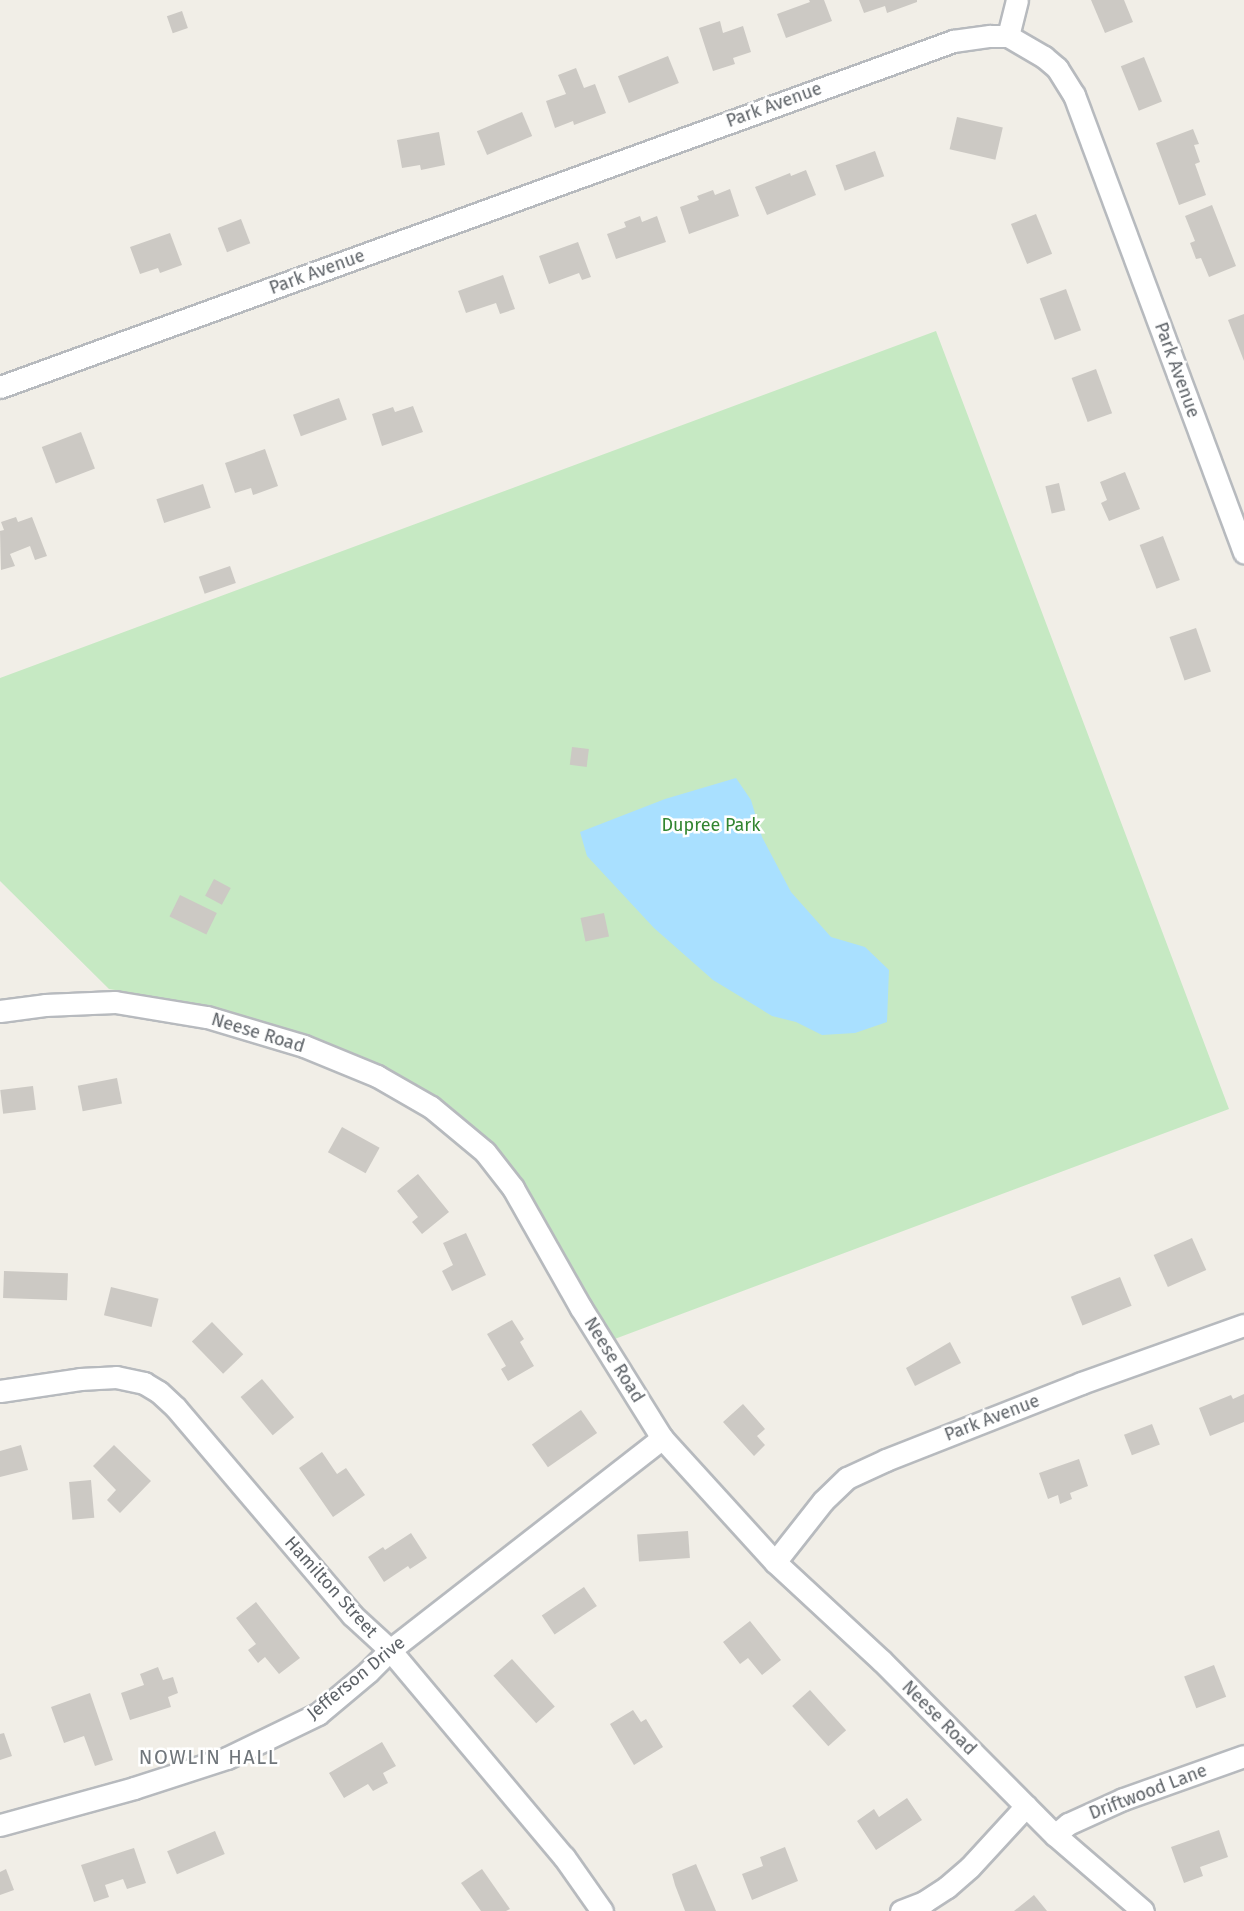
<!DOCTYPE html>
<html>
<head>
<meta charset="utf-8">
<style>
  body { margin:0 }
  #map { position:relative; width:1244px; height:1911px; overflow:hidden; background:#f1eee7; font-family:"Fira Sans",sans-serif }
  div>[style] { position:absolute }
  .green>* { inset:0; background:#c6e9c3 }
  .water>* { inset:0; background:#a9e0ff }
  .building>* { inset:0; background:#ccc9c4; transform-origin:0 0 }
  .roads { filter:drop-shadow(2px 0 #b7babe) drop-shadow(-2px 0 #b7babe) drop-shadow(0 2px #b7babe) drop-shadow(0 -2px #b7babe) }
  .minor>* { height:21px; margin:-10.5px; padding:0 10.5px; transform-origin:10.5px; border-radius:10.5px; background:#fff }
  span { translate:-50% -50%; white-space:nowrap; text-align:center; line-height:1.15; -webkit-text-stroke:5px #fff; paint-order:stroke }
  .street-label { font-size:18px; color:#5e6368 }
  .park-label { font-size:18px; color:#328530 }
  .neighbourhood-label { font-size:20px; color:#6f757a; letter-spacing:1.5px }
</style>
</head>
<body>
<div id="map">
  <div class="green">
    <i style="clip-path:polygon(936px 331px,1229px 1109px,612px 1340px,523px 1186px,491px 1143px,450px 1106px,410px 1082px,316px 1038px,212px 1006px,109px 989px,0 881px,0 678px)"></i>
  </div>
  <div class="water">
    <i style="clip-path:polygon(736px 778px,751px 800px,762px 837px,791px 892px,831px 937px,865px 947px,889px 970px,887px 1022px,855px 1033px,822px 1035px,796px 1022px,772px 1016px,713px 980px,654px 928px,587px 856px,580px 832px,665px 799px)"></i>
  </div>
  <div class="building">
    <i style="clip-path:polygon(809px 0,824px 0,832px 21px,786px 38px,777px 14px,810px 2px)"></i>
    <i style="clip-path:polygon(859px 0,917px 0,917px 2px,887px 13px,885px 6px,864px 13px)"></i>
    <i style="clip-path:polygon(1091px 0,1124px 0,1133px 22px,1105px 33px)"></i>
    <i style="left:182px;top:11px;width:18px;height:16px;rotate:71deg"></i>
    <i style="clip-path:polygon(720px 21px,723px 33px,743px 26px,751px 52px,733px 58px,735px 64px,713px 71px,699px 28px)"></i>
    <i style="left:668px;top:56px;width:29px;height:54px;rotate:68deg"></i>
    <i style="left:1144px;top:57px;width:48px;height:25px;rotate:68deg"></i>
    <i style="clip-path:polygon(576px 68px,584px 88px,595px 84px,606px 113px,574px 125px,573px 121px,555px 128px,546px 101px,566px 94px,558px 75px)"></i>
    <i style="left:522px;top:112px;width:26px;height:49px;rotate:67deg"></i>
    <i style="left:957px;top:117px;width:47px;height:33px;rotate:13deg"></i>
    <i style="clip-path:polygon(1193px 129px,1199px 144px,1194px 145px,1200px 162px,1195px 164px,1206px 195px,1179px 205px,1156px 143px)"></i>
    <i style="clip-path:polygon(439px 132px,445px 165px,421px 170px,420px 165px,402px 168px,397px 140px)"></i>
    <i style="left:875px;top:151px;width:27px;height:42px;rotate:70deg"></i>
    <i style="clip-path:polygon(806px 170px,816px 195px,767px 215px,755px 187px,790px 173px,791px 176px)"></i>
    <i style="clip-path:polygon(730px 189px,739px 216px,689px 234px,680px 207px,699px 200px,697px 196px,713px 190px,715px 195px)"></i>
    <i style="clip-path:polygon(1212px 205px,1236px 266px,1209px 277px,1201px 258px,1196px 259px,1190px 243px,1195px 241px,1185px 216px)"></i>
    <i style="left:1036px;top:214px;width:43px;height:27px;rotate:68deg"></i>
    <i style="clip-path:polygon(640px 216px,642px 222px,657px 216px,666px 242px,616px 259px,607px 234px,626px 227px,624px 222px)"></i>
    <i style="left:241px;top:219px;width:26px;height:25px;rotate:69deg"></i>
    <i style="clip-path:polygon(170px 233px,182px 265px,160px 273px,158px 268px,140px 274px,130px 247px)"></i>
    <i style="clip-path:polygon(578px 242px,591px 277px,582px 280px,579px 273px,549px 284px,539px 256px)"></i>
    <i style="clip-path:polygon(503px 275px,515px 309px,500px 314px,496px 303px,466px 313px,458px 291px)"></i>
    <i style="left:1066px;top:289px;width:44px;height:28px;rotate:70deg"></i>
    <i style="clip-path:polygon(1244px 314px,1244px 361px,1228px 320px)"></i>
    <i style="left:1096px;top:369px;width:47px;height:26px;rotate:70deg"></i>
    <i style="left:339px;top:398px;width:23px;height:49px;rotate:70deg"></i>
    <i style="clip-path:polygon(413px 406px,423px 432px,382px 446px,372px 414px,393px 407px,395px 412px)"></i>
    <i style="left:81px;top:432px;width:39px;height:42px;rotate:69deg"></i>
    <i style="clip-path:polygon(265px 449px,278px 486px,253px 495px,251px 488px,235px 493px,225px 463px)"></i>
    <i style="clip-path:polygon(1125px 472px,1140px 509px,1109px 521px,1101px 503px,1107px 500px,1100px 482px)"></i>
    <i style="left:1059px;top:483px;width:28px;height:14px;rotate:77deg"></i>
    <i style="left:203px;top:484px;width:25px;height:49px;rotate:72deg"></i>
    <i style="clip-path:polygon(16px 517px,18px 522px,32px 517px,47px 556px,35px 560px,30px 546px,10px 554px,15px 566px,1px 570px,0 531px,4px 530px,1px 522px)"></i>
    <i style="left:1163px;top:536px;width:47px;height:25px;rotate:69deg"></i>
    <i style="left:230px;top:566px;width:18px;height:33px;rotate:71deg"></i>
    <i style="left:1196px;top:628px;width:46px;height:28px;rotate:71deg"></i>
    <i style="left:572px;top:747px;width:17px;height:18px;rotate:7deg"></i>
    <i style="left:214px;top:879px;width:19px;height:19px;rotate:28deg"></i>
    <i style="left:180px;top:895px;width:41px;height:24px;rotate:26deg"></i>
    <i style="left:604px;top:913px;width:24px;height:24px;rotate:78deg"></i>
    <i style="left:117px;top:1078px;width:26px;height:40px;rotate:79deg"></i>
    <i style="left:33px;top:1086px;width:24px;height:33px;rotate:83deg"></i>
    <i style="left:342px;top:1127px;width:43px;height:29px;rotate:29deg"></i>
    <i style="clip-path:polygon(418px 1174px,449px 1212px,422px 1234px,412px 1222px,418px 1217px,397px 1191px)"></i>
    <i style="clip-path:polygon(466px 1233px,486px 1275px,452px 1291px,442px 1271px,453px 1265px,443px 1243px)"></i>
    <i style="left:1192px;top:1238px;width:35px;height:42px;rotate:66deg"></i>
    <i style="left:4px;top:1271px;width:64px;height:27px;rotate:2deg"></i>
    <i style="left:1120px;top:1277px;width:31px;height:53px;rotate:68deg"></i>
    <i style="left:111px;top:1287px;width:49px;height:29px;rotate:14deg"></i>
    <i style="clip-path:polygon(512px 1320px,524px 1339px,520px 1342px,534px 1366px,508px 1381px,501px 1369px,506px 1366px,487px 1334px)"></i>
    <i style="left:212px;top:1322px;width:45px;height:28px;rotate:46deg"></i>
    <i style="clip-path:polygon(950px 1342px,961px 1363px,915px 1386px,906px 1368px)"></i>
    <i style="left:262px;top:1379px;width:50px;height:28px;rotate:50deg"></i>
    <i style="clip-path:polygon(1244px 1394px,1244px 1422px,1210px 1436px,1199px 1408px,1231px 1395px,1233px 1399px)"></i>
    <i style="clip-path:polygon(743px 1404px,765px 1429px,757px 1436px,765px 1445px,754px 1456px,723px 1422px)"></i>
    <i style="left:581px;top:1410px;width:28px;height:60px;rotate:55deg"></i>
    <i style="left:1152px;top:1424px;width:22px;height:30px;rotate:69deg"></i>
    <i style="clip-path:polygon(21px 1445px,28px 1470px,0 1477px,0 1451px)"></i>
    <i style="clip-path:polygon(114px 1445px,151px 1481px,120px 1513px,107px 1500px,116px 1490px,93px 1466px)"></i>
    <i style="clip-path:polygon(322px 1452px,337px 1474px,346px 1468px,365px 1495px,333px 1517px,299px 1468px)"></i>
    <i style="clip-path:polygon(1079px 1459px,1088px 1486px,1070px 1493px,1072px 1499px,1060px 1504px,1058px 1495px,1048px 1499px,1039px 1473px)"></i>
    <i style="left:91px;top:1480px;width:38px;height:22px;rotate:85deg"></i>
    <i style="left:688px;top:1531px;width:27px;height:51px;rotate:86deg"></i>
    <i style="clip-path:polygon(411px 1533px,427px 1558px,410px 1569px,408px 1566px,384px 1582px,368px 1557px,383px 1547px,385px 1550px)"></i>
    <i style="left:584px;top:1587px;width:23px;height:51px;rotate:56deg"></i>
    <i style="clip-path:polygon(256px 1602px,300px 1658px,279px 1674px,265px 1657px,258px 1663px,248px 1650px,256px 1644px,236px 1618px)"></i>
    <i style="clip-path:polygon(750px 1621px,781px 1660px,762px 1675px,748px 1658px,740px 1664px,723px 1642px)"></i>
    <i style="left:512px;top:1659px;width:64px;height:25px;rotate:48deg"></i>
    <i style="left:1214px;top:1665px;width:34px;height:32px;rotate:69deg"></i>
    <i style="clip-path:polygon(158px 1667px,163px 1680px,173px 1677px,178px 1693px,168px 1697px,171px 1707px,130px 1720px,121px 1693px,144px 1685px,140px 1674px)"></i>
    <i style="left:810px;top:1690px;width:54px;height:24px;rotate:48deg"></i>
    <i style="clip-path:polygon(90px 1693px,113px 1760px,95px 1766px,84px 1736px,64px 1743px,51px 1707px)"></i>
    <i style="clip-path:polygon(633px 1710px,641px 1722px,646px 1719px,663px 1747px,634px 1765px,610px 1724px)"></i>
    <i style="clip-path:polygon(4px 1733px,12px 1756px,0 1760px,0 1734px)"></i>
    <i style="clip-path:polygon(382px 1742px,396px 1766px,383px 1773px,388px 1783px,373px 1791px,368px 1784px,344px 1798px,329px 1773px)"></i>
    <i style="clip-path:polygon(907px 1798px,922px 1820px,876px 1850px,857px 1821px,874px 1809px,879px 1817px)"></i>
    <i style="clip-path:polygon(1219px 1830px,1228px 1857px,1200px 1867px,1203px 1876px,1184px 1883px,1171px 1847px)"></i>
    <i style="left:215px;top:1831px;width:25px;height:52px;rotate:67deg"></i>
    <i style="clip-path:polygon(785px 1847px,798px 1881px,752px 1900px,742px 1874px,763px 1866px,760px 1857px)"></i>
    <i style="clip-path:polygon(134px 1848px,146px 1883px,127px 1889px,123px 1879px,105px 1885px,109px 1897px,94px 1902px,81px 1865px)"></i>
    <i style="clip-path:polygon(696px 1864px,716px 1911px,685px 1911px,675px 1885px,672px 1874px)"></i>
    <i style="clip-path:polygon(6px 1869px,14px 1890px,0 1895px,0 1872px)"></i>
    <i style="clip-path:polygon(482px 1869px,510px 1909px,506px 1911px,481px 1911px,461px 1883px)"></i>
    <i style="clip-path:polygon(1034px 1895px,1047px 1911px,1014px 1911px)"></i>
  </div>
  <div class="roads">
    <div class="minor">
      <i style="left:1008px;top:36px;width:37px;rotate:-76deg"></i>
      <i style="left:0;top:387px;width:1014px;rotate:-19.95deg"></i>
      <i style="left:953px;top:41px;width:37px;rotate:-8deg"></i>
      <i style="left:990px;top:36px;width:18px"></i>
      <i style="left:1008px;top:36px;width:42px;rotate:30.3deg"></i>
      <i style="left:1044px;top:57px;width:17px;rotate:40deg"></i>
      <i style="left:1057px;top:68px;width:32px;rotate:58deg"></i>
      <i style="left:1074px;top:95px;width:488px;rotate:69.6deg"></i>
      <i style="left:0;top:1011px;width:45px;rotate:-7.6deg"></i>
      <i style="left:45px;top:1005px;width:70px;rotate:-2.5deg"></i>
      <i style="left:115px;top:1002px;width:93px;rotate:9.3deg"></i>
      <i style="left:207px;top:1017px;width:101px;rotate:16.6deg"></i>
      <i style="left:304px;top:1046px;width:79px;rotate:22.3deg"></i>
      <i style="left:377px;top:1076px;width:62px;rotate:29.9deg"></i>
      <i style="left:431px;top:1107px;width:70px;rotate:39.8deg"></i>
      <i style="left:485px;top:1152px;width:46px;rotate:52.1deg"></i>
      <i style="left:513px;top:1188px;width:138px;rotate:60.5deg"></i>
      <i style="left:581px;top:1308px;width:153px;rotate:58.1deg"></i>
      <i style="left:662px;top:1438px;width:168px;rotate:47.7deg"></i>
      <i style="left:775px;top:1562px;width:146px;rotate:42.8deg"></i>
      <i style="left:882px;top:1661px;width:245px;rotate:45.2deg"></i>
      <i style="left:1055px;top:1835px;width:116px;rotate:40.8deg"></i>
      <i style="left:0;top:1391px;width:81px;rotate:-8.5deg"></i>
      <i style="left:80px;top:1379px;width:36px;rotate:-3deg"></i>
      <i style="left:116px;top:1377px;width:29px;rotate:12deg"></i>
      <i style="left:144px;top:1383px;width:17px;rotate:31deg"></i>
      <i style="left:159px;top:1392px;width:23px;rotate:43deg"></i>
      <i style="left:176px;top:1408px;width:272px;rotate:49.6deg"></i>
      <i style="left:352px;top:1615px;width:52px;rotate:42.6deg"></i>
      <i style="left:390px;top:1650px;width:270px;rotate:50deg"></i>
      <i style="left:564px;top:1857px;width:66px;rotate:54.9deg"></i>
      <i style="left:775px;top:1562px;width:78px;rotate:-51.8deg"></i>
      <i style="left:823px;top:1501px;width:33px;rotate:-44deg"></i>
      <i style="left:847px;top:1478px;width:43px;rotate:-24.8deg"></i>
      <i style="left:886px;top:1460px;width:210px;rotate:-21.5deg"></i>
      <i style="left:1081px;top:1383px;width:173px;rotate:-19.6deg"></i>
      <i style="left:0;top:1825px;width:139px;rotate:-15.4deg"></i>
      <i style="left:134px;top:1788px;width:98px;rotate:-17.9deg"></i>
      <i style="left:227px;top:1758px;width:101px;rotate:-25.8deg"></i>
      <i style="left:318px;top:1714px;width:65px;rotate:-40deg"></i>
      <i style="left:368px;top:1672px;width:31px;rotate:-45deg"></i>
      <i style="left:390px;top:1650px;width:345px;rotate:-37.9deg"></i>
      <i style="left:1055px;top:1835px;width:17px;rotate:-40deg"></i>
      <i style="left:1068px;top:1824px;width:60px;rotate:-24.4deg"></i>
      <i style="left:1123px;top:1799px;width:128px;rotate:-19.6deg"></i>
      <i style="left:901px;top:1911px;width:25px;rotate:-21deg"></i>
      <i style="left:924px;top:1902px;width:27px;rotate:-33deg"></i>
      <i style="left:947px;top:1887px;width:30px;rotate:-41deg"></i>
      <i style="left:970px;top:1867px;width:83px;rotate:-47.4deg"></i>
    </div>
  </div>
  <div class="street-label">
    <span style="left:774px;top:105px;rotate:-20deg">Park Avenue</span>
    <span style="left:317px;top:272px;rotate:-20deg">Park Avenue</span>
    <span style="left:1177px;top:370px;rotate:70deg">Park Avenue</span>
    <span style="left:258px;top:1033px;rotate:17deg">Neese Road</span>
    <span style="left:614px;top:1360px;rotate:58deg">Neese Road</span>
    <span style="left:992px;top:1418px;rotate:-21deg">Park Avenue</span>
    <span style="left:331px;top:1587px;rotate:48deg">Hamilton Street</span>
    <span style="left:356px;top:1678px;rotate:-39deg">Jefferson Drive</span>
    <span style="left:939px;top:1718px;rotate:45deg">Neese Road</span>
    <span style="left:1148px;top:1792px;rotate:-21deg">Driftwood Lane</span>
  </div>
  <div class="park-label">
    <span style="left:711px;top:825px">Dupree Park</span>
  </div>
  <div class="neighbourhood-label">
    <span style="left:209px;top:1757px">NOWLIN HALL</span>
  </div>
</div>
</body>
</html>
